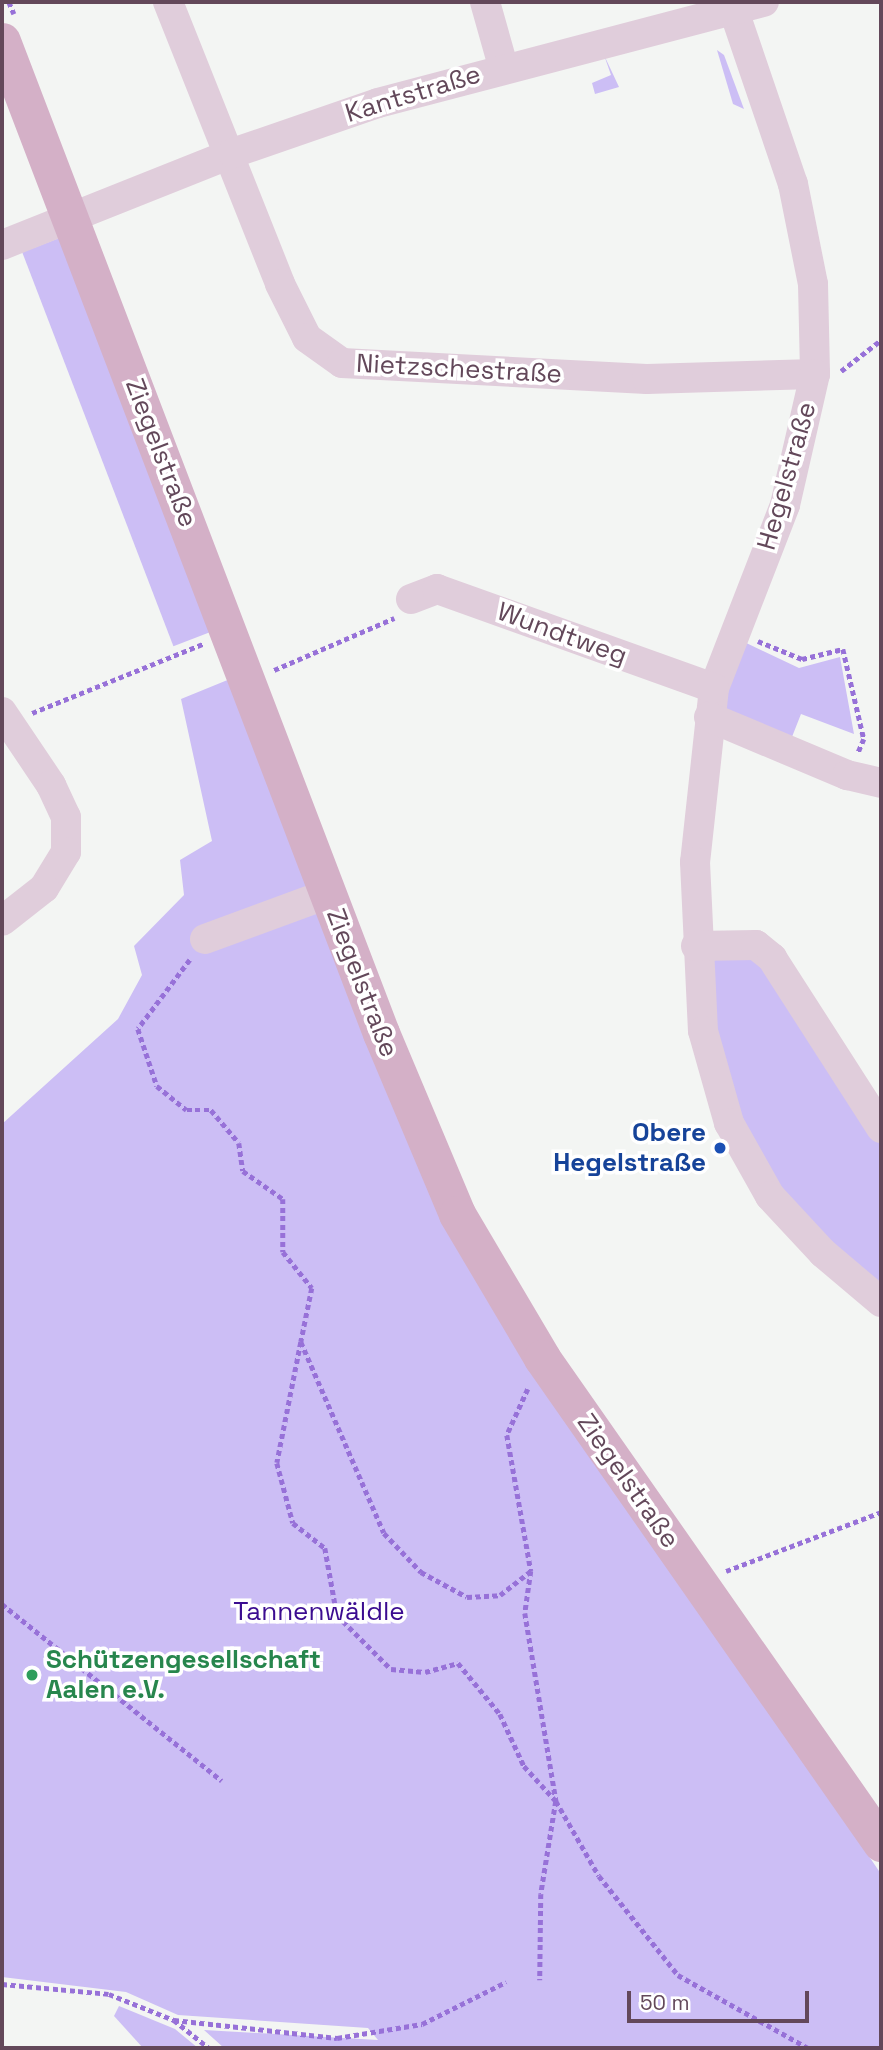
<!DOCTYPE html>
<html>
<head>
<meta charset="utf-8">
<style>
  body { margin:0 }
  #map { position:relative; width:883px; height:2050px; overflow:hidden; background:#f3f5f3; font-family:"Space Grotesk",sans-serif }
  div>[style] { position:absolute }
  .green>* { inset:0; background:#ccbef5; transform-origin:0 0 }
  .path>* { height:4.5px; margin-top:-2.25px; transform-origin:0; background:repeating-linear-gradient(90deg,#9771d8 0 5px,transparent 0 8.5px) }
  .minor>* { height:30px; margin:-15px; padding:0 15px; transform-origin:15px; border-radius:15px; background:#e0cddb }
  .major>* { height:37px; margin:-18.5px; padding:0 18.5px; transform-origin:18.5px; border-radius:18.5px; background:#d4b0c7 }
  .dots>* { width:19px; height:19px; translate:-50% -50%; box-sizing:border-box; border:4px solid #fff; border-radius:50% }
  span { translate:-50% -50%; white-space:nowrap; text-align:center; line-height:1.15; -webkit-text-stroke:7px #fff; paint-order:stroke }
  .street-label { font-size:26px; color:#63485a }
  .transit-label { font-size:26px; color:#164399; font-weight:700 }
  .right { translate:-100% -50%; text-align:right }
  .park-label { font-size:26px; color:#3b0c90 }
  .leisure-label { font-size:26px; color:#27864d; font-weight:700 }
  .left { translate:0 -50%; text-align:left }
  .frame { position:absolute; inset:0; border:4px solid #63485a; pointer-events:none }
  .scale { position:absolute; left:627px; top:1991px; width:182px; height:32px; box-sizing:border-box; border:4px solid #63485a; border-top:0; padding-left:9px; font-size:21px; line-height:24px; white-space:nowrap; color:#63485a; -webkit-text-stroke:5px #fff; paint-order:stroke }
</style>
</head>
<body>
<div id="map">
  <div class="green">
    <i style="clip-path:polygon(717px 50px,724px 55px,744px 109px,733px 104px)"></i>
    <i style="clip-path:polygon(604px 55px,619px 87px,595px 94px,592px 83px,611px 75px)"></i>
    <i style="left:67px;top:235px;width:422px;height:48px;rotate:69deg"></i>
    <i style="clip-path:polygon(740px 640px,799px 668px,840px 657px,854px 734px,801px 714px,790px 742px,717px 714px)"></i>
    <i style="clip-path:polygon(230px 679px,514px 1333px,881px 1874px,881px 2048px,224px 2048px,204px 2030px,378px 2040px,368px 2028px,178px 2015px,126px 1992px,2px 1977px,2px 1124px,118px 1019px,142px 975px,134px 946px,184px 895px,180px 860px,212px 841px,181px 699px)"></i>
    <i style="clip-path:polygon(756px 945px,881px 1128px,881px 1302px,823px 1253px,729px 1123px,696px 946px)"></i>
    <i style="clip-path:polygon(119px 2006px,175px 2029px,198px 2048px,143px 2048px,114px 2016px)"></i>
  </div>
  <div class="path">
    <i style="left:9px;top:2px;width:13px;rotate:67deg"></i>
    <i style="left:841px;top:371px;width:51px;rotate:-37.8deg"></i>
    <i style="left:758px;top:641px;width:48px;rotate:22.2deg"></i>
    <i style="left:802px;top:659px;width:42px;rotate:-13.7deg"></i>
    <i style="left:843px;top:649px;width:92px;rotate:76.9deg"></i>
    <i style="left:864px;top:739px;width:15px;rotate:113deg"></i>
    <i style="left:274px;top:670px;width:131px;rotate:-23.4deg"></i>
    <i style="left:32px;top:713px;width:184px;rotate:-22deg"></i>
    <i style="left:190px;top:960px;width:86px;rotate:127deg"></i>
    <i style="left:138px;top:1029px;width:60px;rotate:71.6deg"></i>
    <i style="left:157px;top:1086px;width:38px;rotate:39deg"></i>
    <i style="left:187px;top:1110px;width:24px"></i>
    <i style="left:211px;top:1110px;width:43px;rotate:49.7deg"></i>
    <i style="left:239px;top:1143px;width:28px;rotate:82deg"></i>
    <i style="left:243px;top:1171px;width:49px;rotate:35deg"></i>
    <i style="left:283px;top:1199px;width:53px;rotate:90deg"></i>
    <i style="left:283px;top:1252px;width:46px;rotate:51.1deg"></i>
    <i style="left:312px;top:1288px;width:55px;rotate:101.5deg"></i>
    <i style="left:301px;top:1342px;width:208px;rotate:66.5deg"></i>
    <i style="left:384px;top:1533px;width:54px;rotate:46.5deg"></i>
    <i style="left:421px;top:1572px;width:52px;rotate:28.5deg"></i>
    <i style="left:467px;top:1597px;width:33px;rotate:-3deg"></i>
    <i style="left:500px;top:1595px;width:39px;rotate:-38deg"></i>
    <i style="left:301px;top:1342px;width:123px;rotate:101.2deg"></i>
    <i style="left:277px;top:1463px;width:62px;rotate:75.1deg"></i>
    <i style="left:293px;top:1523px;width:41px;rotate:38deg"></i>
    <i style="left:325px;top:1548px;width:68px;rotate:79.8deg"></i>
    <i style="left:337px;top:1615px;width:76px;rotate:45deg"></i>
    <i style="left:391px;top:1669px;width:34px;rotate:5deg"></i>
    <i style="left:425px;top:1672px;width:34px;rotate:-15deg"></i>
    <i style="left:458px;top:1663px;width:66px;rotate:50.5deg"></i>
    <i style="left:500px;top:1714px;width:57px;rotate:65.2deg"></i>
    <i style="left:524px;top:1766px;width:47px;rotate:47.6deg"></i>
    <i style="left:556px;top:1801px;width:86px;rotate:60.2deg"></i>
    <i style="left:599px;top:1876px;width:127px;rotate:51.4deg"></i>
    <i style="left:678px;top:1975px;width:149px;rotate:29.3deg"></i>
    <i style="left:528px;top:1389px;width:51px;rotate:114.5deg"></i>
    <i style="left:507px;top:1435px;width:138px;rotate:80deg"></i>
    <i style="left:531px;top:1571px;width:42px;rotate:98.1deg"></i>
    <i style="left:525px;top:1613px;width:191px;rotate:80.6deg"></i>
    <i style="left:556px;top:1801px;width:94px;rotate:99.2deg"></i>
    <i style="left:541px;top:1894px;width:86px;rotate:90.7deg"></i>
    <i style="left:726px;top:1571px;width:166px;rotate:-20.8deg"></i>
    <i style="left:2px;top:1604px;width:282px;rotate:38.8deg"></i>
    <i style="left:2px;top:1984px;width:107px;rotate:5.3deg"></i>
    <i style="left:109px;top:1994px;width:70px;rotate:21.8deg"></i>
    <i style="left:174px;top:2020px;width:45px;rotate:38.7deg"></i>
    <i style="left:174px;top:2020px;width:164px;rotate:6.3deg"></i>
    <i style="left:337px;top:2038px;width:86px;rotate:-9.4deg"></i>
    <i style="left:422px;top:2024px;width:94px;rotate:-26.6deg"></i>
  </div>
  <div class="minor">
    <i style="left:168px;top:2px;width:303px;rotate:68.3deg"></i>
    <i style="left:280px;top:284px;width:60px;rotate:63.4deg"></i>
    <i style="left:307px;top:338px;width:43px;rotate:35.5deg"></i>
    <i style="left:342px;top:363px;width:305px;rotate:3deg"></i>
    <i style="left:647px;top:379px;width:168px;rotate:-1.7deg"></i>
    <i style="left:485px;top:2px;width:66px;rotate:74.3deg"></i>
    <i style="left:733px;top:8px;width:186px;rotate:71.2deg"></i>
    <i style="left:793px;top:184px;width:102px;rotate:78.7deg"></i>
    <i style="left:813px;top:284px;width:90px;rotate:88.7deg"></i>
    <i style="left:815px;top:374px;width:134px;rotate:102.9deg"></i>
    <i style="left:785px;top:505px;width:196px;rotate:111.2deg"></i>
    <i style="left:714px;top:688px;width:175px;rotate:96.2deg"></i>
    <i style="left:695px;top:862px;width:169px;rotate:87.3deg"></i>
    <i style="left:703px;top:1031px;width:96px;rotate:74.2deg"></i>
    <i style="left:729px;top:1123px;width:84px;rotate:60.7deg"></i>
    <i style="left:770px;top:1196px;width:78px;rotate:47.1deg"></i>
    <i style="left:823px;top:1253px;width:76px;rotate:40.2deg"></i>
    <i style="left:2px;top:245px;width:249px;rotate:-21.7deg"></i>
    <i style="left:233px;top:153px;width:153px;rotate:-19deg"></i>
    <i style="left:378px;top:103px;width:399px;rotate:-14.7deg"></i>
    <i style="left:411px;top:599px;width:28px;rotate:-21deg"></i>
    <i style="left:437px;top:589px;width:294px;rotate:19.7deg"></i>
    <i style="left:2px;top:712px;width:88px;rotate:56.1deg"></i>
    <i style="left:51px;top:785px;width:35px;rotate:65deg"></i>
    <i style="left:66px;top:817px;width:35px;rotate:90deg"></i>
    <i style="left:66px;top:852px;width:42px;rotate:121.4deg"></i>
    <i style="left:44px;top:888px;width:53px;rotate:141.8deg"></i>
    <i style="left:709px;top:717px;width:150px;rotate:22.8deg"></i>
    <i style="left:847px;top:775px;width:35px;rotate:13deg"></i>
    <i style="left:205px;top:939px;width:130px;rotate:-20.2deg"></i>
    <i style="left:696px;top:946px;width:60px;rotate:-1deg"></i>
    <i style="left:756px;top:945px;width:21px;rotate:39deg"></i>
    <i style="left:772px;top:958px;width:202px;rotate:57.3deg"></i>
  </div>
  <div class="major">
    <i style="left:2px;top:41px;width:1062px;rotate:69.09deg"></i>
    <i style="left:381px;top:1033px;width:196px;rotate:67.2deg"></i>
    <i style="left:457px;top:1214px;width:167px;rotate:59.4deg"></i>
    <i style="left:542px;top:1358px;width:592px;rotate:55.05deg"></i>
  </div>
  <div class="dots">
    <i style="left:720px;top:1148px;background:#1a4fb4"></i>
    <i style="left:32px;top:1675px;background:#2e9e5b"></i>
  </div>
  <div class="street-label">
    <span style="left:413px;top:94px;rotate:-17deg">Kantstraße</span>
    <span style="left:459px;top:369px;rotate:3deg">Nietzschestraße</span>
    <span style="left:161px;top:453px;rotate:69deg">Ziegelstraße</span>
    <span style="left:787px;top:476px;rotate:-74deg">Hegelstraße</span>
    <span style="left:562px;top:634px;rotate:20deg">Wundtweg</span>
    <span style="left:362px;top:983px;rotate:69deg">Ziegelstraße</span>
    <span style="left:628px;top:1481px;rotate:55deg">Ziegelstraße</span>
  </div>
  <div class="transit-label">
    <span class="right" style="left:706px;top:1148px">Obere<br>Hegelstraße</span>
  </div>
  <div class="park-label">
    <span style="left:319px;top:1612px">Tannenwäldle</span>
  </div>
  <div class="leisure-label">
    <span class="left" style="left:46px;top:1675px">Schützengesellschaft<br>Aalen e.V.</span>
  </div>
  <div class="frame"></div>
  <div class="scale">50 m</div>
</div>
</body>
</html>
